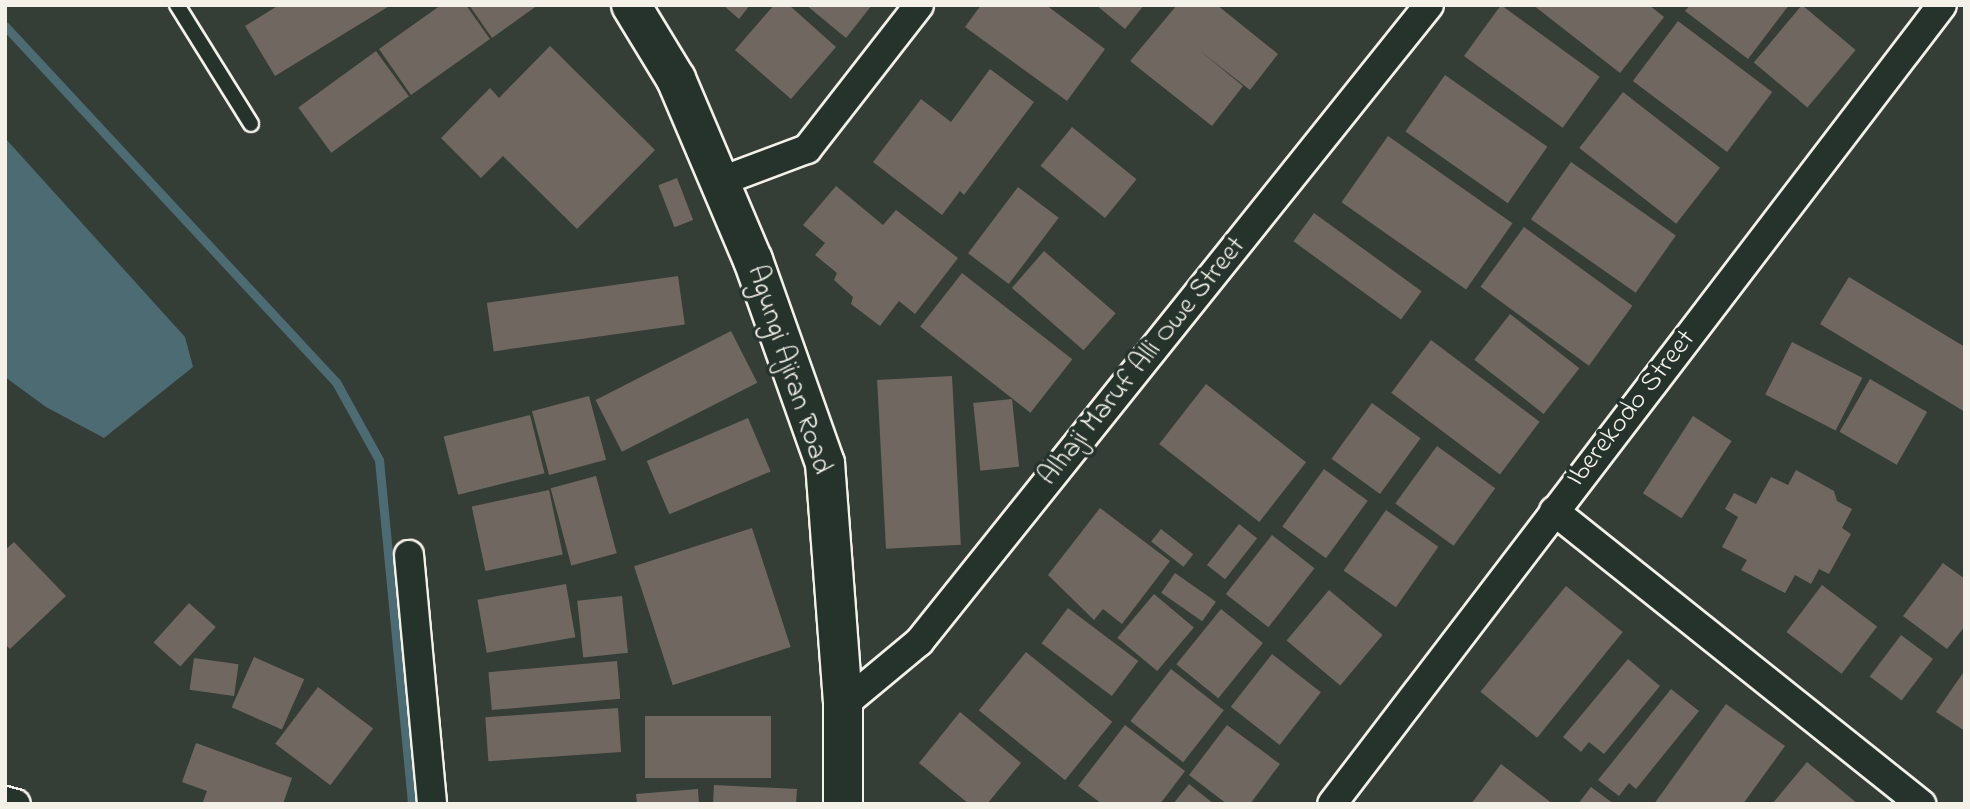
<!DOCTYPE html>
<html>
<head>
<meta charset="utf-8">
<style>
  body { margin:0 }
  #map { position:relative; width:1970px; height:809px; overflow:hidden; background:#353d37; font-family:"Indie Flower",sans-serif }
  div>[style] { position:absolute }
  .water>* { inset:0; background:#4d6b73 }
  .stream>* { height:9px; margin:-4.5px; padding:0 4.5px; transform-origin:4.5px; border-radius:4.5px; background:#4d6b73 }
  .building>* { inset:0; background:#706761; transform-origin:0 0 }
  .roads { filter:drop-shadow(2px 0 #f4f1e8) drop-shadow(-2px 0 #f4f1e8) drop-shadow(0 2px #f4f1e8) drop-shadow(0 -2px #f4f1e8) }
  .lane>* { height:14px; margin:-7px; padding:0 7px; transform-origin:7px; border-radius:7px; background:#26332d }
  .street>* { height:28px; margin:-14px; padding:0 14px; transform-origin:14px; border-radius:14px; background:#26332d }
  .secondary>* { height:38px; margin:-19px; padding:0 19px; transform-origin:19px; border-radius:19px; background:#26332d }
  span { translate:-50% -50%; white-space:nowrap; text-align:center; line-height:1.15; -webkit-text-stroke:7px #26332d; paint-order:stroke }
  .street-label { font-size:28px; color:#f4f1e8 }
  .frame { position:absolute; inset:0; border:7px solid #f4f1e8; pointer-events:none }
</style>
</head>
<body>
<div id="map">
  <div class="water">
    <i style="clip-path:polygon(5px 138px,185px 337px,193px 367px,104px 438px,46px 407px,5px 377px)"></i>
  </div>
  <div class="stream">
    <i style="left:5px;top:26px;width:486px;rotate:47.1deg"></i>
    <i style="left:336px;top:382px;width:89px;rotate:61.1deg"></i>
    <i style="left:379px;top:460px;width:346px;rotate:84.5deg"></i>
  </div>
  <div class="building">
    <i style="clip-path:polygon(279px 5px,391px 5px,275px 76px,245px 26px)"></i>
    <i style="clip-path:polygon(441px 5px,466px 5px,490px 39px,411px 95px,379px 49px)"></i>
    <i style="clip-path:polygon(469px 5px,538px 5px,492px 38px)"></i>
    <i style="clip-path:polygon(723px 5px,750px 5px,739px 19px)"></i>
    <i style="clip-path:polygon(774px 5px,789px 5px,836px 47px,791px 99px,735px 50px)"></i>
    <i style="clip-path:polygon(806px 5px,872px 5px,846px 38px)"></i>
    <i style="clip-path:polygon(981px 5px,1046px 5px,1105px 49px,1067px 101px,965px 27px)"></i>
    <i style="clip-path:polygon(1096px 5px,1144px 5px,1125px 29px)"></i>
    <i style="clip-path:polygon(1177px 5px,1217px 5px,1278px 54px,1250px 90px,1199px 50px,1243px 86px,1212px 126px,1130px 61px)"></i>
    <i style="left:1501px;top:5px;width:122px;height:63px;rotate:36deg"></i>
    <i style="clip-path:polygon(1533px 5px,1649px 5px,1664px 17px,1620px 73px)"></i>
    <i style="clip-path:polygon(1690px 5px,1789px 5px,1748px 59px,1685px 11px)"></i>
    <i style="left:1802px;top:5px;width:70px;height:75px;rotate:40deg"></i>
    <i style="left:1678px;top:21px;width:118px;height:75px;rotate:37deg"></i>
    <i style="clip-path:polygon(550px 46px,655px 150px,577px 229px,503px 156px,481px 178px,441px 138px,490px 88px,499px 98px)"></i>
    <i style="left:376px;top:51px;width:56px;height:96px;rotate:54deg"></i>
    <i style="clip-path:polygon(990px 69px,1034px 102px,964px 195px,960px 191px,942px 215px,873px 162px,921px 99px,951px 122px)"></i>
    <i style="left:1445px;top:75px;width:125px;height:69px;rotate:35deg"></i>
    <i style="left:1623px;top:92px;width:123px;height:71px;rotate:38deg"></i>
    <i style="left:1072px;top:127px;width:83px;height:50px;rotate:39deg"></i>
    <i style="left:1388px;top:136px;width:152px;height:81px;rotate:35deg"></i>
    <i style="left:1571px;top:162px;width:128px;height:70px;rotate:35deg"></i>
    <i style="left:677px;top:178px;width:45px;height:20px;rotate:69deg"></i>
    <i style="clip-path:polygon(836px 186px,883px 225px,896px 210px,958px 258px,915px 314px,899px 301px,880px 326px,851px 304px,853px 297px,834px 280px,837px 273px,815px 255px,825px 243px,803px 225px)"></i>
    <i style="left:1018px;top:187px;width:51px;height:83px;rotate:37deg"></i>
    <i style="left:1314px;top:213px;width:133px;height:35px;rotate:36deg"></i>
    <i style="left:1524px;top:227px;width:134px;height:74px;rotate:36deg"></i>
    <i style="left:1044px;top:251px;width:95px;height:49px;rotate:41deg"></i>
    <i style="left:962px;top:273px;width:140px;height:68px;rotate:38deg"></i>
    <i style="left:678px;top:276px;width:49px;height:193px;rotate:82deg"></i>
    <i style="clip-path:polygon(1849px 277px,1965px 347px,1965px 412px,1820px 324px)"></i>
    <i style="left:1510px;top:314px;width:88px;height:58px;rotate:38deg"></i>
    <i style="left:731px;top:331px;width:58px;height:152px;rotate:63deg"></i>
    <i style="left:1431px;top:340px;width:136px;height:66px;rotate:37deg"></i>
    <i style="left:1792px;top:342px;width:79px;height:59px;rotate:27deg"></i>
    <i style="left:952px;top:376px;width:169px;height:75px;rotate:87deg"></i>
    <i style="left:1870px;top:379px;width:66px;height:61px;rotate:30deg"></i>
    <i style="left:1206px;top:384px;width:127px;height:76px;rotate:38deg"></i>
    <i style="left:589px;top:396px;width:66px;height:59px;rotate:75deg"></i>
    <i style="left:1012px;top:399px;width:68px;height:39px;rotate:84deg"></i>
    <i style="left:1372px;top:403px;width:60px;height:69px;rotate:36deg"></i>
    <i style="left:530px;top:415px;width:60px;height:89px;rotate:76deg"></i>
    <i style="left:1693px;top:416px;width:46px;height:92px;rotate:33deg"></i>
    <i style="left:748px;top:418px;width:58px;height:110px;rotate:67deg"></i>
    <i style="left:1437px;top:446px;width:72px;height:71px;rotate:36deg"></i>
    <i style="left:1324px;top:469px;width:54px;height:71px;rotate:36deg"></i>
    <i style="clip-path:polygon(1796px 470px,1834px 491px,1837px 501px,1852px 509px,1842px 528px,1851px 534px,1829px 574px,1819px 569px,1811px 584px,1795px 575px,1785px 593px,1741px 570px,1747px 560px,1722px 547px,1738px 517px,1725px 509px,1734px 493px,1756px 504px,1771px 477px,1788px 485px)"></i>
    <i style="left:596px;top:476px;width:80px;height:47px;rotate:75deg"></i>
    <i style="left:549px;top:490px;width:66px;height:79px;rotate:78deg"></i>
    <i style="clip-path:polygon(1100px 508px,1170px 561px,1122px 624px,1103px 609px,1094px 620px,1048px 575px)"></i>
    <i style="left:1386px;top:510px;width:64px;height:74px;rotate:35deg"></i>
    <i style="left:1239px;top:524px;width:23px;height:52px;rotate:38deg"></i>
    <i style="left:752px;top:528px;width:125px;height:124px;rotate:72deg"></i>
    <i style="left:1161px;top:529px;width:41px;height:16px;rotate:38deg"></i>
    <i style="left:1272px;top:535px;width:54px;height:75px;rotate:38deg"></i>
    <i style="clip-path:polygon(14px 542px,66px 596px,10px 649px,5px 644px,5px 550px)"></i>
    <i style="clip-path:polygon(1943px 563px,1965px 579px,1965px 626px,1947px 649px,1903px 616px)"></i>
    <i style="left:1175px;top:573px;width:50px;height:24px;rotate:35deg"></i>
    <i style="left:566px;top:584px;width:54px;height:90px;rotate:80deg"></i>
    <i style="left:1822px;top:585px;width:69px;height:59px;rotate:37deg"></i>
    <i style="left:1566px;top:586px;width:73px;height:136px;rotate:39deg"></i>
    <i style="left:1329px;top:590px;width:70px;height:66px;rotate:40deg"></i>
    <i style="left:1154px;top:594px;width:52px;height:57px;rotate:40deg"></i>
    <i style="left:622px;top:596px;width:57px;height:45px;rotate:84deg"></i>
    <i style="left:189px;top:603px;width:36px;height:53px;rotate:42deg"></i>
    <i style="left:1068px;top:608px;width:88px;height:44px;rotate:37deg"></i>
    <i style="left:1221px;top:609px;width:54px;height:71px;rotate:39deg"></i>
    <i style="left:1901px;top:635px;width:40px;height:52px;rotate:37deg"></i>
    <i style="left:1026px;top:652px;width:111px;height:75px;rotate:39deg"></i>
    <i style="left:1272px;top:654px;width:62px;height:67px;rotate:38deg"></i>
    <i style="left:254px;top:657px;width:55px;height:55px;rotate:24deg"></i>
    <i style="left:194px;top:658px;width:45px;height:32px;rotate:8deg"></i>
    <i style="clip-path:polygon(1628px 659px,1660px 686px,1604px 754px,1589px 742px,1581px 752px,1563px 737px)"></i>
    <i style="left:617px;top:661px;width:38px;height:129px;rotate:85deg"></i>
    <i style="left:1171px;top:669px;width:67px;height:66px;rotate:38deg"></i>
    <i style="clip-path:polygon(1965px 670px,1965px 731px,1936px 712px)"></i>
    <i style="left:318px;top:687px;width:69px;height:71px;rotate:37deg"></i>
    <i style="clip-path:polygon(1671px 689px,1699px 711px,1636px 789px,1629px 783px,1619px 796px,1598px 780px)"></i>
    <i style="clip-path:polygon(1726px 704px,1785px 746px,1743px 804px,1654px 804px)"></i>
    <i style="left:618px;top:708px;width:44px;height:133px;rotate:86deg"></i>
    <i style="clip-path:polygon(960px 712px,1021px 763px,987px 804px,969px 804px,919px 763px)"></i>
    <i style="left:645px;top:716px;width:126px;height:62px"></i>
    <i style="clip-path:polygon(1125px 725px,1185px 771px,1160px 804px,1102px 804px,1078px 786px)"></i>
    <i style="clip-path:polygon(1227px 725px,1280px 764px,1250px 804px,1227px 804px,1189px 775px)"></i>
    <i style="clip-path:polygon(196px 743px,292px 778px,283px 804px,202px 804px,207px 791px,182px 782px)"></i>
    <i style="clip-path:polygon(1807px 762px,1858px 804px,1772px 804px)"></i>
    <i style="clip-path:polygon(1501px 764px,1553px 804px,1471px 804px)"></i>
    <i style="clip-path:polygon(1189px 784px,1214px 804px,1173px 804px)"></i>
    <i style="clip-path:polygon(714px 785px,797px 789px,796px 804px,713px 804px)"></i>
    <i style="clip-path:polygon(1591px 787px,1614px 804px,1578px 804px)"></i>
    <i style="clip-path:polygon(698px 789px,699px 804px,637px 804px,636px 794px)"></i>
  </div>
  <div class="roads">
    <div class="lane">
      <i style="left:177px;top:5px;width:140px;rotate:58.1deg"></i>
    </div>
    <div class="street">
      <i style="left:719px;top:182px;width:94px;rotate:-20.6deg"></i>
      <i style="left:807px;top:149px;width:182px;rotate:-52.1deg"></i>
      <i style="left:1554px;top:511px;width:470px;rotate:38.6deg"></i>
      <i style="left:409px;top:555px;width:250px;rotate:84.7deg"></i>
      <i style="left:843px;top:705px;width:99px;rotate:-39.7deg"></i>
      <i style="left:919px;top:642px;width:816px;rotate:-51.32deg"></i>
      <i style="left:5px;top:801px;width:11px;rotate:15deg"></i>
      <i style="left:1332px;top:804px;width:1005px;rotate:-52.64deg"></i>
    </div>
    <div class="secondary">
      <i style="left:631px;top:5px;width:87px;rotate:58.7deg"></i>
      <i style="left:676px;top:79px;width:197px;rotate:67deg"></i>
      <i style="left:753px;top:260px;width:215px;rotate:70.5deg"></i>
      <i style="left:825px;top:463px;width:243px;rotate:85.7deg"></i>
      <i style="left:843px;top:705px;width:99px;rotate:90deg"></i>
    </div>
  </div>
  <div class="street-label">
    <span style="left:1143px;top:362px;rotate:-51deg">Alhaji Maruf Alli Owe Street</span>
    <span style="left:788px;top:370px;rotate:72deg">Agungi Ajiran Road</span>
    <span style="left:1632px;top:409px;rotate:-52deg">Iberekodo Street</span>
  </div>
  <div class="frame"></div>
</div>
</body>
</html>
